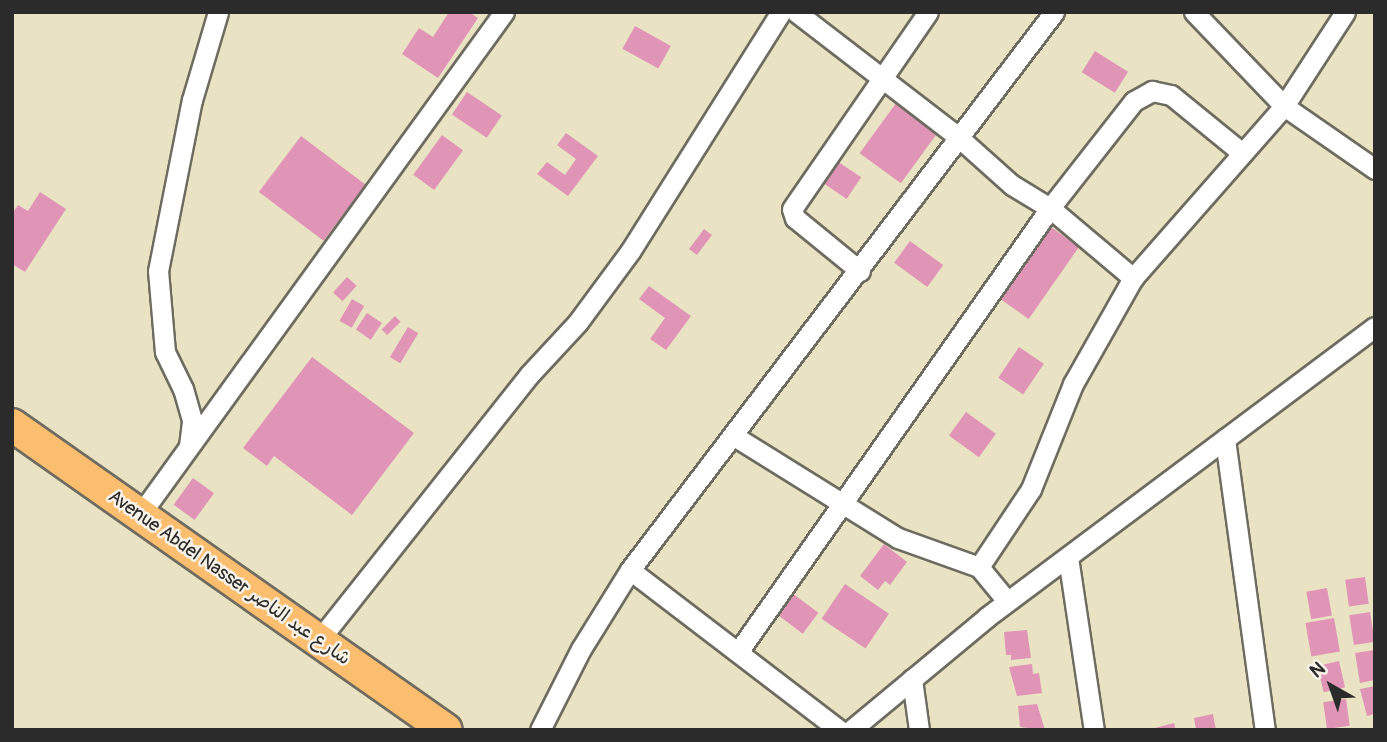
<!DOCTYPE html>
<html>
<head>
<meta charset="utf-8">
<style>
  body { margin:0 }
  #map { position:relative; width:1387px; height:742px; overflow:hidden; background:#e9e3c3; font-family:Pangolin,"Playpen Sans Arabic",sans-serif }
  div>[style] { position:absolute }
  .building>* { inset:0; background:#e095b7; transform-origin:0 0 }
  .roads { filter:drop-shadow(2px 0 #6e6b60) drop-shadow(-2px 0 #6e6b60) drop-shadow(0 2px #6e6b60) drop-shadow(0 -2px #6e6b60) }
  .street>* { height:19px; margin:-9.5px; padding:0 9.5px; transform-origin:9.5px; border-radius:9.5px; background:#fff }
  .primary>* { height:32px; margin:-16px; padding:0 16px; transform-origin:16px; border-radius:16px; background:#fbbd6e }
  span { translate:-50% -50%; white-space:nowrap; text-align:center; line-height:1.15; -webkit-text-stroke:5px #f7f3e8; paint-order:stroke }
  .street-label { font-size:19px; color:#2b2b2b }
  .frame { position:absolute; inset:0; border:14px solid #2b2b2b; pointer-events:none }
  .north { position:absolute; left:1296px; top:651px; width:70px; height:70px; -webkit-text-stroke:5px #f7f3e8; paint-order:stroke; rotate:320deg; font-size:19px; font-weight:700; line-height:28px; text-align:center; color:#2b2b2b }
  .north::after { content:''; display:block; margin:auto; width:24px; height:32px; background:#2b2b2b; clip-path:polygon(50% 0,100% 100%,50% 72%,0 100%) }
</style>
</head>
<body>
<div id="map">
  <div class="building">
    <i style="clip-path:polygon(449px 12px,469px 12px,478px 18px,438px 78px,402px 54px,419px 28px,433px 37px)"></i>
    <i style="left:635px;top:26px;width:41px;height:26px;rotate:29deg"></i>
    <i style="left:1095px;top:51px;width:39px;height:25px;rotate:32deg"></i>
    <i style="left:467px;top:92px;width:42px;height:27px;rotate:34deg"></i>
    <i style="left:899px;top:99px;width:51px;height:67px;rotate:36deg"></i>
    <i style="clip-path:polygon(566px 133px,598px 156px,568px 196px,537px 174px,547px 162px,565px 175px,576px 159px,557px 145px)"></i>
    <i style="left:442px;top:135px;width:26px;height:49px;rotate:36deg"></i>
    <i style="left:301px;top:136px;width:81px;height:70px;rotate:37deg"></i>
    <i style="left:828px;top:155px;width:40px;height:26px;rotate:34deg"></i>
    <i style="clip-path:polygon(40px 192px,66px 209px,25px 272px,12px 264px,12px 214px,18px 205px,28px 211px)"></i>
    <i style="left:1048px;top:225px;width:38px;height:88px;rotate:35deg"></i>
    <i style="left:704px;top:229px;width:10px;height:25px;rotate:37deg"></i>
    <i style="left:910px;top:241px;width:41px;height:27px;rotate:36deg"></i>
    <i style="left:347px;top:277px;width:13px;height:21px;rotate:42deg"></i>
    <i style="clip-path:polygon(649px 286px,691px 316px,666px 350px,650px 339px,665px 318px,639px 299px)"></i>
    <i style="left:352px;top:299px;width:14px;height:25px;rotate:30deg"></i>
    <i style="left:367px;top:313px;width:18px;height:20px;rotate:34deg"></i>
    <i style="left:395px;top:316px;width:8px;height:19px;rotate:45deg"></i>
    <i style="left:408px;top:327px;width:12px;height:35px;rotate:31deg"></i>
    <i style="left:1019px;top:347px;width:30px;height:37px;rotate:34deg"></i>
    <i style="clip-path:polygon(312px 357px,414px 433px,352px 515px,274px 456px,267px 466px,243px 448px)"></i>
    <i style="left:966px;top:412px;width:37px;height:29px;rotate:36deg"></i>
    <i style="left:193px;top:478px;width:26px;height:33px;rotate:36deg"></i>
    <i style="clip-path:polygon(884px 544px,907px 562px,890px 585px,885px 581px,878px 590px,860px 576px)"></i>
    <i style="left:1365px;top:577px;width:27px;height:20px;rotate:82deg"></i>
    <i style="left:845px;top:584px;width:53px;height:42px;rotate:34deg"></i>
    <i style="left:1327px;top:588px;width:28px;height:21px;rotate:80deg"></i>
    <i style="left:788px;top:590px;width:38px;height:26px;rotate:37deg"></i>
    <i style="left:1370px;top:612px;width:30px;height:21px;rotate:81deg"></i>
    <i style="left:1334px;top:618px;width:34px;height:29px;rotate:80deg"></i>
    <i style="clip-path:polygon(1027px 630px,1031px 658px,1011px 660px,1011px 655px,1006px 655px,1004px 632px)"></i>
    <i style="clip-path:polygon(1375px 650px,1375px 680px,1360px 683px,1355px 653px)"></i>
    <i style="left:1339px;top:661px;width:27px;height:22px;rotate:77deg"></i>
    <i style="clip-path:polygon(1032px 664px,1033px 674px,1039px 673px,1042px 693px,1017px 696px,1009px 667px)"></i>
    <i style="clip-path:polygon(1375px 686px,1375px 714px,1367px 716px,1360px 689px)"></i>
    <i style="left:1346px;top:699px;width:27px;height:23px;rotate:82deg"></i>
    <i style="clip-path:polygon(1037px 704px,1045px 730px,1020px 727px,1018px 706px)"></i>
    <i style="clip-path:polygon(1213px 714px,1216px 730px,1196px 730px,1194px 718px)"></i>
    <i style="clip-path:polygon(1174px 723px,1176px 730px,1151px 730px,1151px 729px)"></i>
  </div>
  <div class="roads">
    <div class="street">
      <i style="left:796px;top:12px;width:202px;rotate:37.6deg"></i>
      <i style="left:956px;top:135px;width:75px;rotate:41.8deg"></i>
      <i style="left:1012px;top:185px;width:44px;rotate:31.2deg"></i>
      <i style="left:1050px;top:208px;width:109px;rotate:40.1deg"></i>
      <i style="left:1133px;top:278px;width:229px;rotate:-48.7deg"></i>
      <i style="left:1284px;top:106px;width:111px;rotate:34.7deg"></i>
      <i style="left:1194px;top:12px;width:130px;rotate:46.2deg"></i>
      <i style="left:1284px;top:106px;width:112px;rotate:-57deg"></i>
      <i style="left:860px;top:271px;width:84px;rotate:-140.8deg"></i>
      <i style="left:795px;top:218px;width:9px;rotate:-108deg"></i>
      <i style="left:792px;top:209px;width:239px;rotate:-55.4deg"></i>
      <i style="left:734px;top:436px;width:193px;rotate:31.9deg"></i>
      <i style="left:898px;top:538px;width:86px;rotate:19.7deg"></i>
      <i style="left:1225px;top:439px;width:294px;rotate:82.2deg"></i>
      <i style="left:189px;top:446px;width:26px;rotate:-83deg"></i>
      <i style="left:192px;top:420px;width:32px;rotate:-106deg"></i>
      <i style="left:183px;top:389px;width:41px;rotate:-115.9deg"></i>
      <i style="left:165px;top:352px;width:81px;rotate:-94.9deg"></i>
      <i style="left:158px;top:271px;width:174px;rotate:-78.8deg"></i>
      <i style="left:192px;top:100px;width:92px;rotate:-73.5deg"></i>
      <i style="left:139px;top:516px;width:622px;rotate:-54.09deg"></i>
      <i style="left:1068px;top:557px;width:175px;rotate:81.5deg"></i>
      <i style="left:630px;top:570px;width:263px;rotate:37.4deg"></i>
      <i style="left:1007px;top:601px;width:44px;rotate:-129.5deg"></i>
      <i style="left:979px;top:567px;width:94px;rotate:-56.3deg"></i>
      <i style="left:1031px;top:489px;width:113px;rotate:-68.2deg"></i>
      <i style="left:1073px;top:384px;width:122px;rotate:-60.5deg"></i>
      <i style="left:319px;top:640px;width:338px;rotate:-51.6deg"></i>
      <i style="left:529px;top:375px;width:72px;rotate:-47.2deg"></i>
      <i style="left:578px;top:322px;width:89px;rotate:-53.6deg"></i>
      <i style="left:631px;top:250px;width:281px;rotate:-57.8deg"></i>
      <i style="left:738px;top:652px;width:543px;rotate:-54.9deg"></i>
      <i style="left:1050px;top:208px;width:136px;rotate:-51.9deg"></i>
      <i style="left:1134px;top:101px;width:21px;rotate:-29deg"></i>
      <i style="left:1152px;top:91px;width:19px;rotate:12deg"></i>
      <i style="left:1171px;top:95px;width:92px;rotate:39.2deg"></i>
      <i style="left:912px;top:679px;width:51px;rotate:82.2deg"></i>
      <i style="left:540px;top:730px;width:91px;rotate:-63.2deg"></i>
      <i style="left:581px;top:649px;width:93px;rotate:-58.2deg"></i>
      <i style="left:630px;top:570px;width:701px;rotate:-52.77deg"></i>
      <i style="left:851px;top:730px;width:177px;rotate:-39.7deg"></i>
      <i style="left:987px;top:617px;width:484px;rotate:-36.8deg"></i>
    </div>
    <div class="primary">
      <i style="left:12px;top:425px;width:530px;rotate:35.1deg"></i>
    </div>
  </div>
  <div class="street-label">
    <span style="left:229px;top:578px;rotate:35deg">Avenue Abdel Nasser شارع عبد الناصر</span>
  </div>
  <div class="frame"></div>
  <div class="north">N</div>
</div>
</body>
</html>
